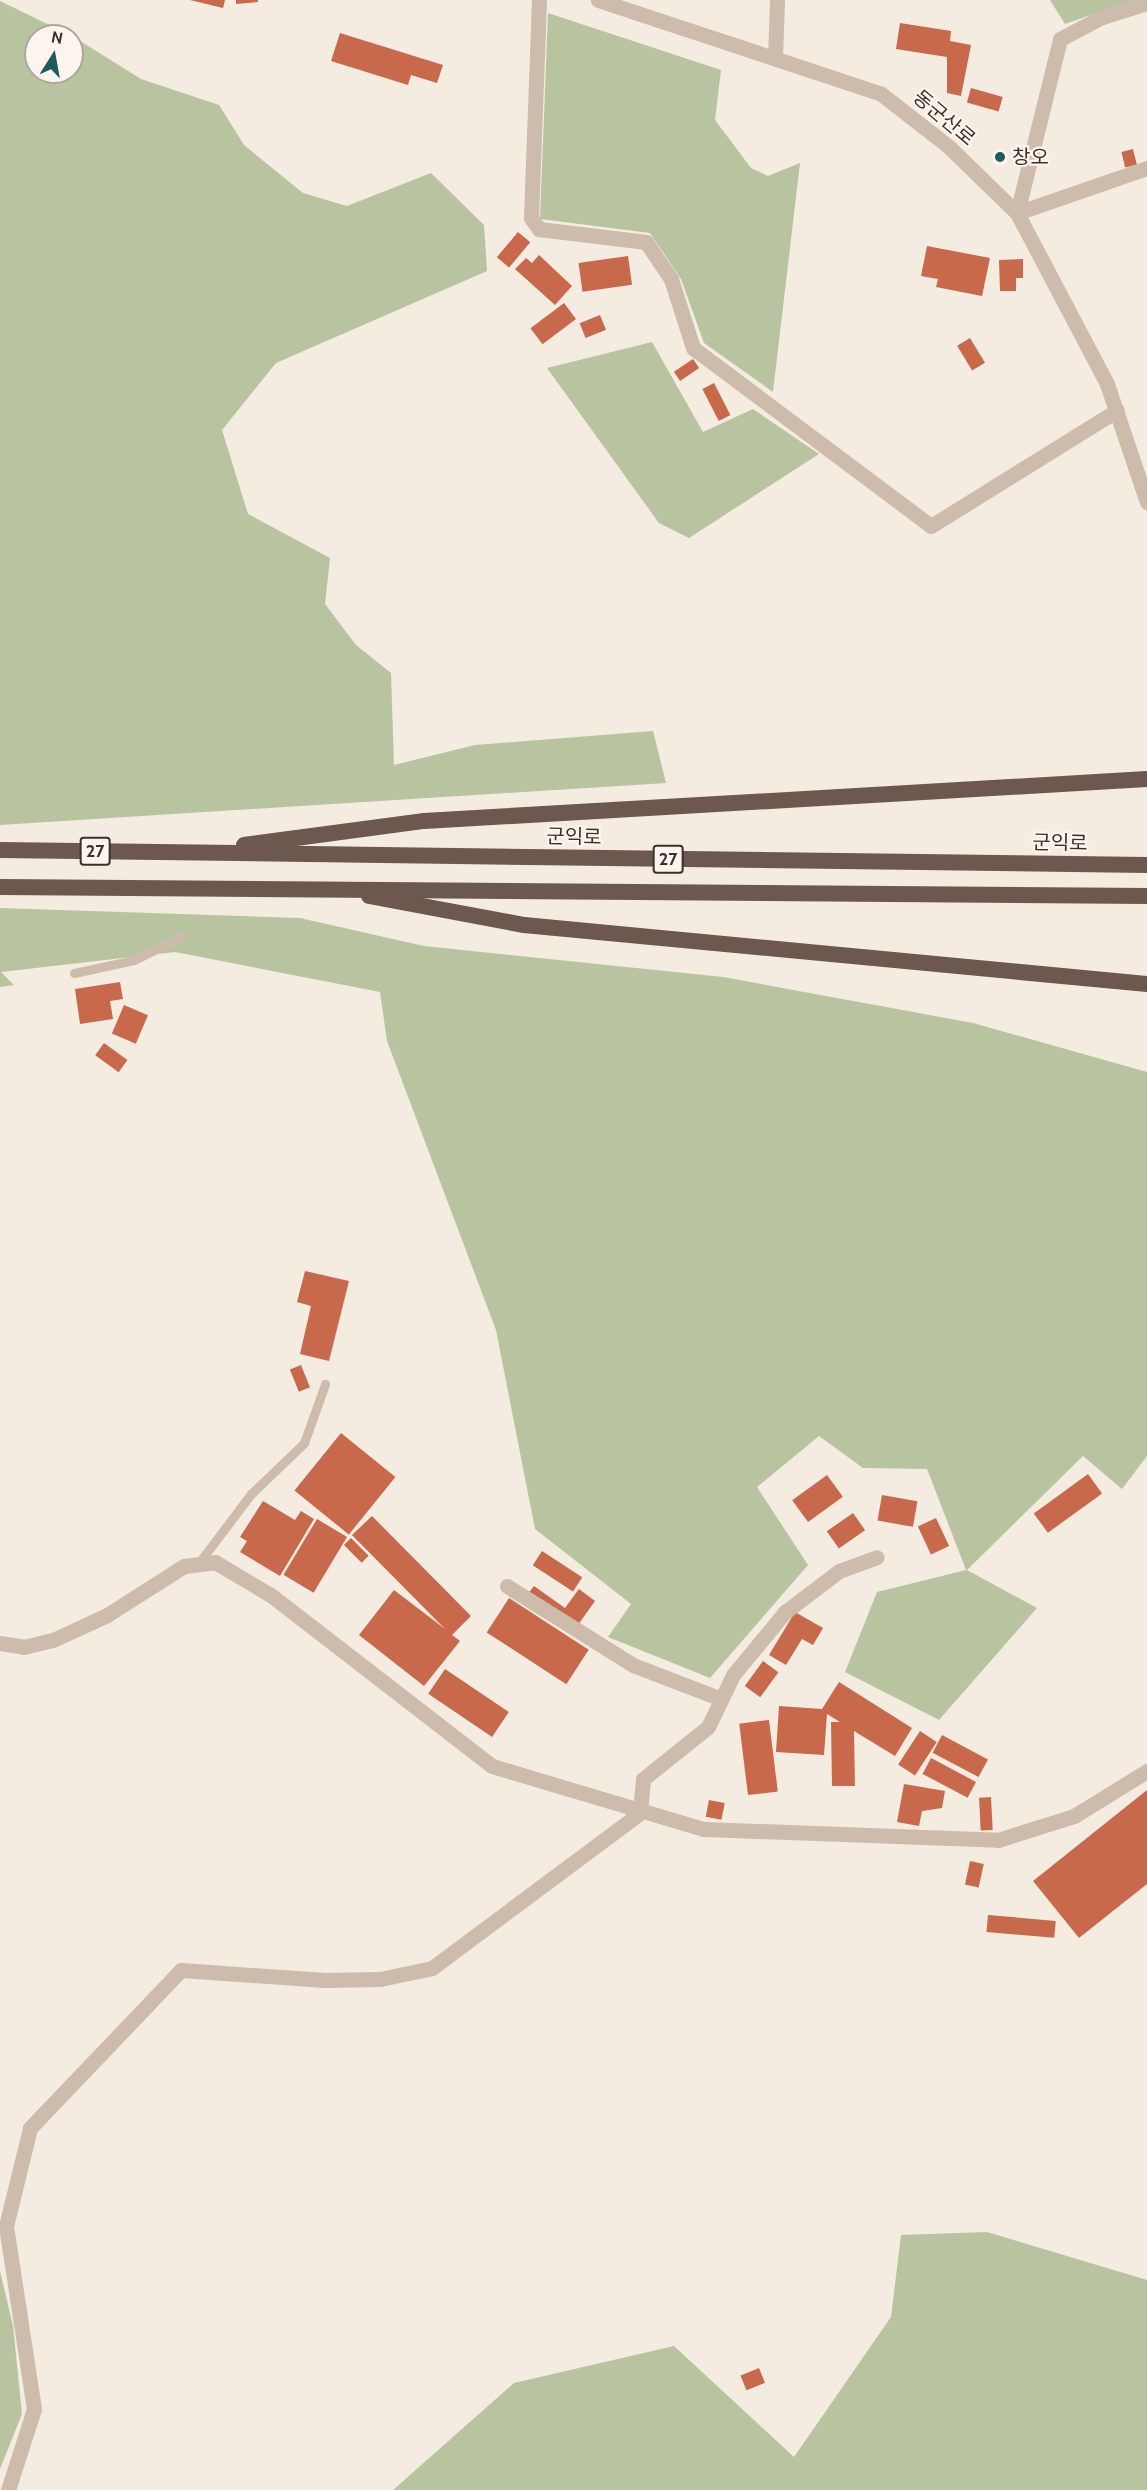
<!DOCTYPE html>
<html>
<head>
<meta charset="utf-8">
<style>
  body { margin:0 }
  #map { position:relative; width:1147px; height:2490px; overflow:hidden; background:#f4ebe1; font-family:Cabin,"Noto Sans KR",sans-serif }
  div>[style] { position:absolute }
  .green>* { inset:0; background:#b8c4a0 }
  .building>* { inset:0; background:#c8694b; transform-origin:0 0 }
  .service>* { height:9px; margin:-4.5px; padding:0 4.5px; transform-origin:4.5px; border-radius:4.5px; background:#cdbbac }
  .minor>* { height:15px; margin:-7.5px; padding:0 7.5px; transform-origin:7.5px; border-radius:7.5px; background:#cdbbac }
  .tertiary>* { height:15px; margin:-7.5px; padding:0 7.5px; transform-origin:7.5px; border-radius:7.5px; background:#cdbbac }
  .trunk>* { height:16px; margin:-8px; padding:0 8px; transform-origin:8px; border-radius:8px; background:#6c584f }
  .dots>* { width:16px; height:16px; translate:-50% -50%; box-sizing:border-box; border:3px solid #fbf5ee; border-radius:50% }
  span { translate:-50% -50%; white-space:nowrap; text-align:center; line-height:1.15; -webkit-text-stroke:4.5px #fbf5ee; paint-order:stroke }
  .shield-label span { padding:2px 4px; background:#fbf5ee; border:2px solid; border-radius:4px; -webkit-text-stroke-width:0 }
  .shield-label { font-size:18px; color:#3b302b; font-weight:700 }
  .street-label { font-size:20px; color:#3b302b }
  .poi-label { font-size:20px; color:#3b302b }
  .left { translate:0 -50%; text-align:left }
  .north { position:absolute; left:24px; top:24px; width:60px; height:60px; box-sizing:border-box; background:#fbf5ee; border:2px solid #aea6a0; border-radius:50%; rotate:11deg; font-size:16px; font-weight:700; line-height:24px; text-align:center; color:#3b302b }
  .north::after { content:''; display:block; margin:auto; width:21px; height:27px; background:#1f5a5e; clip-path:polygon(50% 0,100% 100%,50% 72%,0 100%) }
</style>
</head>
<body>
<div id="map">
  <div class="green">
    <i style="clip-path:polygon(1050px 0,1134px 0,1065px 24px)"></i>
    <i style="clip-path:polygon(0 1px,72px 36px,36px 36px,36px 72px,72px 72px,72px 36px,141px 79px,219px 105px,244px 145px,303px 193px,347px 206px,431px 173px,484px 225px,487px 271px,276px 363px,222px 430px,248px 514px,330px 558px,325px 604px,356px 645px,391px 673px,394px 765px,475px 745px,653px 731px,666px 783px,0 825px)"></i>
    <i style="clip-path:polygon(548px 13px,721px 70px,715px 120px,751px 168px,768px 176px,800px 163px,773px 392px,704px 343px,681px 279px,650px 233px,540px 219px)"></i>
    <i style="clip-path:polygon(652px 342px,703px 432px,753px 409px,819px 454px,689px 538px,659px 523px,547px 368px)"></i>
    <i style="clip-path:polygon(0 908px,300px 918px,424px 946px,723px 977px,973px 1023px,1147px 1072px,1147px 1456px,1122px 1489px,1083px 1456px,967px 1570px,1037px 1608px,939px 1720px,845px 1672px,877px 1592px,966px 1570px,927px 1469px,863px 1468px,819px 1436px,757px 1487px,808px 1565px,710px 1678px,608px 1637px,631px 1604px,535px 1529px,496px 1330px,387px 1041px,380px 992px,175px 952px,1px 972px,14px 985px,0 987px)"></i>
    <i style="clip-path:polygon(987px 2232px,1147px 2280px,1147px 2490px,393px 2490px,514px 2383px,674px 2346px,794px 2457px,891px 2317px,901px 2235px)"></i>
    <i style="clip-path:polygon(0 2271px,13px 2326px,22px 2414px,0 2469px)"></i>
  </div>
  <div class="building">
    <i style="clip-path:polygon(190px 0,225px 0,223px 8px)"></i>
    <i style="clip-path:polygon(236px 0,258px 0,258px 2px,236px 4px)"></i>
    <i style="clip-path:polygon(900px 23px,951px 31px,950px 41px,971px 45px,961px 96px,947px 93px,947px 57px,896px 49px)"></i>
    <i style="clip-path:polygon(340px 33px,443px 65px,437px 83px,411px 75px,408px 85px,331px 61px)"></i>
    <i style="left:971px;top:88px;width:33px;height:15px;rotate:16deg"></i>
    <i style="left:1133px;top:149px;width:16px;height:12px;rotate:76deg"></i>
    <i style="left:518px;top:232px;width:16px;height:33px;rotate:40deg"></i>
    <i style="clip-path:polygon(927px 246px,990px 258px,982px 296px,936px 287px,938px 279px,921px 276px)"></i>
    <i style="clip-path:polygon(539px 255px,572px 286px,555px 305px,515px 269px,526px 258px,532px 263px)"></i>
    <i style="left:628px;top:256px;width:29px;height:50px;rotate:82deg"></i>
    <i style="clip-path:polygon(1023px 259px,1023px 278px,1016px 278px,1016px 291px,1000px 291px,999px 260px)"></i>
    <i style="left:564px;top:303px;width:20px;height:42px;rotate:53deg"></i>
    <i style="left:600px;top:315px;width:16px;height:22px;rotate:68deg"></i>
    <i style="left:970px;top:338px;width:29px;height:15px;rotate:59deg"></i>
    <i style="left:693px;top:359px;width:11px;height:23px;rotate:56deg"></i>
    <i style="left:714px;top:383px;width:36px;height:13px;rotate:63deg"></i>
    <i style="clip-path:polygon(120px 982px,123px 999px,110px 1001px,113px 1019px,80px 1024px,75px 989px)"></i>
    <i style="left:124px;top:1005px;width:26px;height:31px;rotate:23deg"></i>
    <i style="left:104px;top:1043px;width:29px;height:15px;rotate:36deg"></i>
    <i style="clip-path:polygon(305px 1271px,349px 1281px,329px 1361px,300px 1354px,311px 1306px,297px 1302px)"></i>
    <i style="left:301px;top:1365px;width:24px;height:12px;rotate:68deg"></i>
    <i style="left:341px;top:1433px;width:70px;height:74px;rotate:39deg"></i>
    <i style="left:1088px;top:1474px;width:24px;height:67px;rotate:54deg"></i>
    <i style="left:827px;top:1475px;width:27px;height:43px;rotate:54deg"></i>
    <i style="left:882px;top:1495px;width:36px;height:26px;rotate:10deg"></i>
    <i style="clip-path:polygon(263px 1501px,295px 1520px,301px 1511px,314px 1519px,280px 1576px,240px 1552px,247px 1541px,240px 1537px)"></i>
    <i style="left:853px;top:1513px;width:21px;height:32px;rotate:55deg"></i>
    <i style="clip-path:polygon(372px 1516px,471px 1616px,452px 1635px,460px 1641px,424px 1686px,359px 1635px,394px 1590px,445px 1629px,352px 1535px)"></i>
    <i style="left:936px;top:1518px;width:31px;height:20px;rotate:65deg"></i>
    <i style="left:317px;top:1519px;width:35px;height:65px;rotate:31deg"></i>
    <i style="left:351px;top:1538px;width:25px;height:10px;rotate:45deg"></i>
    <i style="left:542px;top:1551px;width:48px;height:17px;rotate:33deg"></i>
    <i style="clip-path:polygon(534px 1586px,565px 1608px,579px 1589px,595px 1601px,575px 1629px,527px 1595px)"></i>
    <i style="left:509px;top:1598px;width:95px;height:41px;rotate:33deg"></i>
    <i style="clip-path:polygon(795px 1612px,823px 1628px,813px 1645px,802px 1639px,786px 1665px,769px 1655px)"></i>
    <i style="left:763px;top:1661px;width:19px;height:31px;rotate:36deg"></i>
    <i style="left:445px;top:1669px;width:77px;height:30px;rotate:34deg"></i>
    <i style="clip-path:polygon(839px 1682px,912px 1728px,895px 1756px,854px 1731px,855px 1786px,832px 1786px,831px 1722px,840px 1722px,827px 1714px,824px 1755px,776px 1752px,779px 1706px,822px 1709px)"></i>
    <i style="left:769px;top:1720px;width:72px;height:30px;rotate:83deg"></i>
    <i style="left:920px;top:1731px;width:20px;height:40px;rotate:33deg"></i>
    <i style="left:942px;top:1735px;width:52px;height:20px;rotate:28deg"></i>
    <i style="left:931px;top:1758px;width:51px;height:18px;rotate:28deg"></i>
    <i style="clip-path:polygon(904px 1784px,945px 1791px,942px 1808px,922px 1811px,919px 1826px,897px 1822px)"></i>
    <i style="clip-path:polygon(1147px 1790px,1147px 1884px,1079px 1938px,1033px 1881px)"></i>
    <i style="left:991px;top:1797px;width:33px;height:12px;rotate:87deg"></i>
    <i style="left:709px;top:1800px;width:16px;height:17px;rotate:11deg"></i>
    <i style="left:970px;top:1861px;width:14px;height:24px;rotate:12deg"></i>
    <i style="left:988px;top:1915px;width:68px;height:17px;rotate:5deg"></i>
    <i style="left:759px;top:2368px;width:16px;height:20px;rotate:68deg"></i>
  </div>
  <div class="service">
    <i style="left:74px;top:973px;width:61px;rotate:-12.2deg"></i>
    <i style="left:134px;top:960px;width:52px;rotate:-26.1deg"></i>
    <i style="left:198px;top:1564px;width:88px;rotate:-52.9deg"></i>
    <i style="left:251px;top:1494px;width:74px;rotate:-43.9deg"></i>
    <i style="left:304px;top:1443px;width:63px;rotate:-70.4deg"></i>
  </div>
  <div class="minor">
    <i style="left:539px;top:0;width:218px;rotate:92.1deg"></i>
    <i style="left:531px;top:218px;width:14px;rotate:54deg"></i>
    <i style="left:539px;top:229px;width:108px;rotate:6.9deg"></i>
    <i style="left:646px;top:242px;width:45px;rotate:56deg"></i>
    <i style="left:671px;top:279px;width:72px;rotate:72.3deg"></i>
    <i style="left:693px;top:348px;width:297px;rotate:36.8deg"></i>
    <i style="left:931px;top:526px;width:219px;rotate:-31.9deg"></i>
    <i style="left:775px;top:58px;width:58px;rotate:-88deg"></i>
    <i style="left:1017px;top:213px;width:179px;rotate:-76.1deg"></i>
    <i style="left:1060px;top:39px;width:47px;rotate:-27.6deg"></i>
    <i style="left:1102px;top:17px;width:47px;rotate:-17.3deg"></i>
    <i style="left:1017px;top:213px;width:138px;rotate:-19.1deg"></i>
    <i style="left:507px;top:1586px;width:149px;rotate:32.1deg"></i>
    <i style="left:633px;top:1665px;width:94px;rotate:21.1deg"></i>
    <i style="left:0;top:1643px;width:24px;rotate:9deg"></i>
    <i style="left:24px;top:1647px;width:30px;rotate:-14deg"></i>
    <i style="left:53px;top:1640px;width:60px;rotate:-24.8deg"></i>
    <i style="left:107px;top:1615px;width:91px;rotate:-32.5deg"></i>
    <i style="left:184px;top:1566px;width:31px;rotate:-7deg"></i>
    <i style="left:215px;top:1562px;width:66px;rotate:30.8deg"></i>
    <i style="left:272px;top:1596px;width:278px;rotate:37.7deg"></i>
    <i style="left:492px;top:1766px;width:221px;rotate:16.6deg"></i>
    <i style="left:704px;top:1829px;width:294px;rotate:2.1deg"></i>
    <i style="left:998px;top:1840px;width:80px;rotate:-17.5deg"></i>
    <i style="left:1074px;top:1816px;width:86px;rotate:-31.7deg"></i>
    <i style="left:8px;top:2490px;width:85px;rotate:-72.2deg"></i>
    <i style="left:34px;top:2409px;width:185px;rotate:-98.7deg"></i>
    <i style="left:6px;top:2226px;width:101px;rotate:-76.2deg"></i>
    <i style="left:30px;top:2128px;width:219px;rotate:-46.3deg"></i>
    <i style="left:181px;top:1970px;width:144px;rotate:4deg"></i>
    <i style="left:325px;top:1980px;width:55px;rotate:-1deg"></i>
    <i style="left:380px;top:1979px;width:53px;rotate:-11.9deg"></i>
    <i style="left:432px;top:1968px;width:259px;rotate:-36.7deg"></i>
    <i style="left:640px;top:1813px;width:34px;rotate:-85deg"></i>
    <i style="left:643px;top:1779px;width:83px;rotate:-38.7deg"></i>
    <i style="left:708px;top:1727px;width:58px;rotate:-64.3deg"></i>
    <i style="left:733px;top:1675px;width:82px;rotate:-50.5deg"></i>
    <i style="left:785px;top:1612px;width:68px;rotate:-37.2deg"></i>
    <i style="left:839px;top:1571px;width:40px;rotate:-20.2deg"></i>
  </div>
  <div class="tertiary">
    <i style="left:598px;top:0;width:297px;rotate:18.3deg"></i>
    <i style="left:880px;top:93px;width:86px;rotate:37.9deg"></i>
    <i style="left:948px;top:146px;width:96px;rotate:44.2deg"></i>
    <i style="left:1017px;top:213px;width:193px;rotate:62.2deg"></i>
    <i style="left:1107px;top:384px;width:125px;rotate:71.3deg"></i>
  </div>
  <div class="trunk">
    <i style="left:244px;top:845px;width:182px;rotate:-7.6deg"></i>
    <i style="left:424px;top:821px;width:724px;rotate:-3.32deg"></i>
    <i style="left:0;top:850px;width:1147px;rotate:0.75deg"></i>
    <i style="left:0;top:887px;width:1147px;rotate:0.45deg"></i>
    <i style="left:369px;top:896px;width:158px;rotate:10.6deg"></i>
    <i style="left:524px;top:925px;width:626px;rotate:5.41deg"></i>
  </div>
  <div class="dots">
    <i style="left:1000px;top:157px;background:#1f5a5e"></i>
  </div>
  <div class="shield-label">
    <span style="left:95px;top:851px">27</span>
    <span style="left:668px;top:859px">27</span>
  </div>
  <div class="street-label">
    <span style="left:944px;top:118px;rotate:40deg">동군산로</span>
    <span style="left:574px;top:837px;rotate:1deg">군익로</span>
    <span style="left:1060px;top:843px;rotate:1deg">군익로</span>
  </div>
  <div class="poi-label">
    <span class="left" style="left:1012px;top:157px">창오</span>
  </div>
  <div class="north">N</div>
</div>
</body>
</html>
